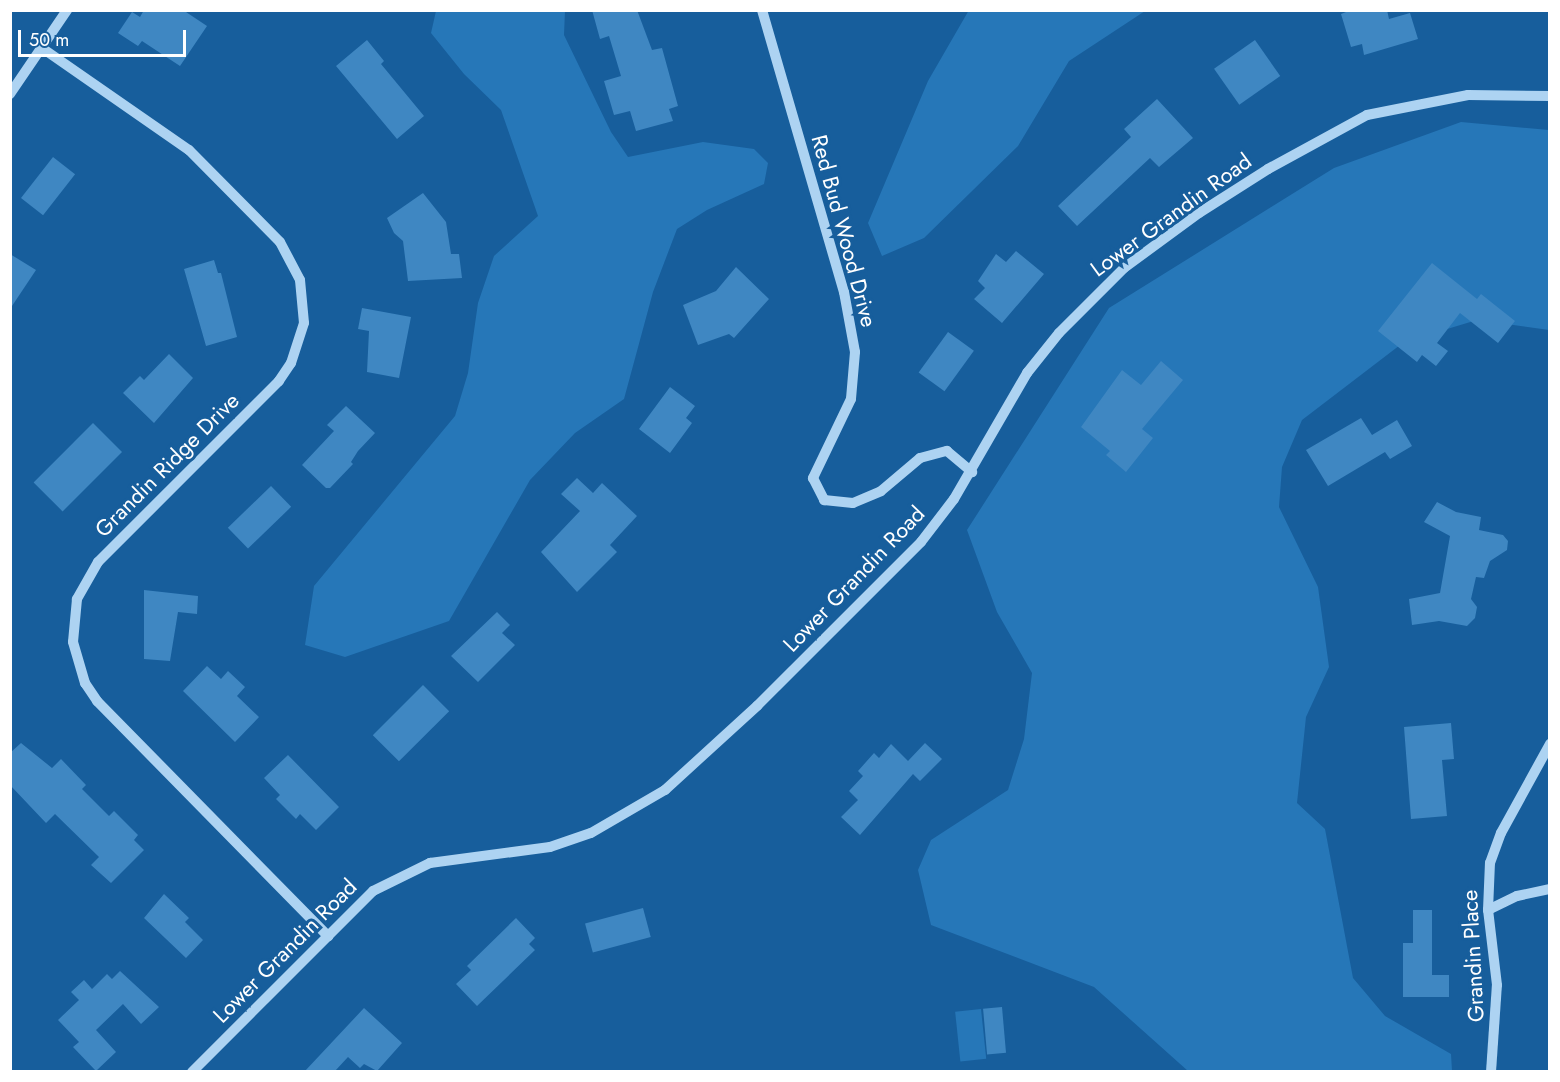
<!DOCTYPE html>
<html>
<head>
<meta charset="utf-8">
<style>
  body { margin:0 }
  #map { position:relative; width:1560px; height:1082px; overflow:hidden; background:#175e9c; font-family:Jost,sans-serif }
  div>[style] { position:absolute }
  .green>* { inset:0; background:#2677b8; transform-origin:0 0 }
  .building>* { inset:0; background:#3f87c2; transform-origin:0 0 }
  .minor>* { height:10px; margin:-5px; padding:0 5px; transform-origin:5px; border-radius:5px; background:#add3f2 }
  span { translate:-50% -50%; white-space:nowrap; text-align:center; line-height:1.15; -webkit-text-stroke:6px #175e9c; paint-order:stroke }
  .street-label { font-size:22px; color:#fff }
  .frame { position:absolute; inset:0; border:12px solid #fff; pointer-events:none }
  .scale { position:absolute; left:18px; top:30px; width:168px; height:27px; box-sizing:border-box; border:3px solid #fff; border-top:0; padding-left:8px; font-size:18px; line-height:21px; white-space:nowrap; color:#fff; -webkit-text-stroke:4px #175e9c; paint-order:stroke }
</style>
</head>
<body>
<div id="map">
  <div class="green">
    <i style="clip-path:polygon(969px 10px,1145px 11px,1069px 61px,1018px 146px,924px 238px,882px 256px,868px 223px,928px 81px)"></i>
    <i style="clip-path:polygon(436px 11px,565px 11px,564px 35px,611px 132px,628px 157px,703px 142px,754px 149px,768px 163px,764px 184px,707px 210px,677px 229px,653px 292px,624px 399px,575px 433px,530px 480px,449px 621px,345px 657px,305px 645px,314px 586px,455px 416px,468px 373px,478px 303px,494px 256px,538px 216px,501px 110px,464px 74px,431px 33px)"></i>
    <i style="clip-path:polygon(1461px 122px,1549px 130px,1549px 330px,1477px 320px,1404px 342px,1302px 420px,1282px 467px,1279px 507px,1318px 587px,1329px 667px,1306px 717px,1297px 803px,1325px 829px,1353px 978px,1385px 1016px,1451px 1054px,1452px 1071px,1188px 1071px,1094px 987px,931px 925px,918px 870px,931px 840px,1008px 790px,1024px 739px,1032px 673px,997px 612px,967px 530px,1109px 308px,1334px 168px)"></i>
    <i style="left:981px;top:1009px;width:50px;height:26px;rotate:84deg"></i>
  </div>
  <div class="building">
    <i style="clip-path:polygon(144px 10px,183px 10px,207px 26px,180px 66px,142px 41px,138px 46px,118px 33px,132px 12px,140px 17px)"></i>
    <i style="clip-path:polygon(592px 10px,637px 10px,652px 50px,662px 48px,678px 106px,669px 109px,673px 121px,636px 131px,630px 111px,614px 115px,604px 81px,621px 76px,609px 36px,600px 39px)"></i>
    <i style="clip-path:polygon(1351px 10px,1387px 10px,1389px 19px,1410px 13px,1418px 39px,1364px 55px,1362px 44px,1351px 47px,1341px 14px)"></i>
    <i style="clip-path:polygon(367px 40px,384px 61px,381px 64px,424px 116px,397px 139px,336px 66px)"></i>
    <i style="left:1255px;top:40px;width:44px;height:50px;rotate:55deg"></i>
    <i style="clip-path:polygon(1157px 99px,1193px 138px,1159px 167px,1150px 158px,1077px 226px,1058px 206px,1131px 137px,1124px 129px)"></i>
    <i style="left:53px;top:157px;width:28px;height:52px;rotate:38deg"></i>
    <i style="clip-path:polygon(423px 193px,446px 222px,451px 254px,459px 254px,462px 278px,408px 281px,403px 241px,394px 233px,387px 218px)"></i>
    <i style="clip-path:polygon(1016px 251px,1044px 274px,1002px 323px,974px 299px,985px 288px,978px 281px,996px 254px,1006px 262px)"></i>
    <i style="clip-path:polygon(10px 254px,36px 270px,10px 309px)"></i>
    <i style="clip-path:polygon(214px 260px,218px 273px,221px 273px,237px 337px,206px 346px,184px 269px)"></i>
    <i style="clip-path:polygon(1432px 263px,1477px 299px,1481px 294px,1515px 321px,1498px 343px,1460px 313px,1437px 343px,1448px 351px,1436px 366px,1422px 355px,1417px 362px,1378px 331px)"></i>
    <i style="clip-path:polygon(736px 267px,769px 299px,734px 338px,729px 334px,698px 345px,683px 305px,716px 291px)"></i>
    <i style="clip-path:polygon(362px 308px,411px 317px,399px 378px,367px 372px,369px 331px,358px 329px)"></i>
    <i style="left:948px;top:332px;width:32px;height:50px;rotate:36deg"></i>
    <i style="clip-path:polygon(169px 354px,193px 378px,154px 423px,123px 393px,140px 376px,144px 380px)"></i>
    <i style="clip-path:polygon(1161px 361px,1183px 380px,1142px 429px,1153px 438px,1126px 472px,1106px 455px,1110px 451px,1081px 427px,1122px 370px,1141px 385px)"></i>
    <i style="clip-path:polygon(670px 387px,695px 406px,686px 418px,692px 423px,670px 453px,639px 429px)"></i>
    <i style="clip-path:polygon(346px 406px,375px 433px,358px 451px,351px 462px,353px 464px,330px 488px,326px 488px,302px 465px,334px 431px,327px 425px)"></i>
    <i style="clip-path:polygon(1361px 418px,1372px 435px,1397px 420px,1412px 446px,1390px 459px,1385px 452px,1328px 486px,1306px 450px)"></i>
    <i style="left:93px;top:423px;width:41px;height:84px;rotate:45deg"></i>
    <i style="clip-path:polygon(577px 478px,593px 493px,602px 483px,637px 516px,610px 545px,617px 552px,577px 592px,541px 552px,580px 511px,561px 494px)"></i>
    <i style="left:271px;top:486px;width:29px;height:60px;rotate:46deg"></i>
    <i style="clip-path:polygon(1437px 502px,1456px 512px,1481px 517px,1479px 530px,1503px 535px,1508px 541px,1507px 550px,1490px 561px,1484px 578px,1476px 577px,1471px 599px,1477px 607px,1475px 618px,1467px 626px,1439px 621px,1412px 625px,1409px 599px,1440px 593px,1450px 536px,1424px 522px)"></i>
    <i style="clip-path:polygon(144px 590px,198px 596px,197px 614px,178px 612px,170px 661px,144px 659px)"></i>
    <i style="clip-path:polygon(497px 612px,510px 625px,502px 633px,515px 645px,478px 682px,451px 656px)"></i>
    <i style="clip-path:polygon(207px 666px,221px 679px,228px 671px,245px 687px,237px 696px,259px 717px,235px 742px,183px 691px)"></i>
    <i style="left:423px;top:685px;width:37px;height:71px;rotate:45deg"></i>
    <i style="clip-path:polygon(1451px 723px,1454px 759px,1442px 760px,1447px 816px,1411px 819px,1404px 727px)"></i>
    <i style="clip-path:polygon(21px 743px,52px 768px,61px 759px,86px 785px,82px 789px,109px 816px,114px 811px,138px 835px,134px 840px,144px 850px,111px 883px,91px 865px,99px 857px,55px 814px,46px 823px,10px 785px,10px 753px)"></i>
    <i style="clip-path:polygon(925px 743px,942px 759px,920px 781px,913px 774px,860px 835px,841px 817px,858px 800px,849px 791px,863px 776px,858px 771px,874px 753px,879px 758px,891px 744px,908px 761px)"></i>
    <i style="clip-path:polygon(288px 755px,339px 807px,316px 830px,300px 814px,296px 819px,276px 799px,280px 795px,264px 778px)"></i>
    <i style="clip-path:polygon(164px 894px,189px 918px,185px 922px,203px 940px,186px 958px,144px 918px)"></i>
    <i style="left:643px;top:908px;width:30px;height:60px;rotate:75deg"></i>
    <i style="clip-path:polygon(1413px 910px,1432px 910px,1432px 975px,1449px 975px,1449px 997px,1403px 997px,1403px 943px,1413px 943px)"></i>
    <i style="clip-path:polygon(516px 918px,535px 938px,529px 944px,535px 950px,477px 1006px,456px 984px,471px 970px,467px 966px)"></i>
    <i style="clip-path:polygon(120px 971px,159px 1007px,141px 1024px,123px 1004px,96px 1030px,116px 1052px,96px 1071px,73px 1047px,79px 1042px,58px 1020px,79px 1000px,71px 992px,84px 980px,92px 989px,107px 974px,112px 979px)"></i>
    <i style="left:1002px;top:1007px;width:46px;height:19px;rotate:85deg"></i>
    <i style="clip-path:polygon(364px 1008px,402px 1043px,377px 1071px,364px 1064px,360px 1068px,348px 1057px,335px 1071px,305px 1071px)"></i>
  </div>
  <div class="minor">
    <i style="left:762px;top:10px;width:294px;rotate:73.8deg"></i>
    <i style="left:844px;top:292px;width:61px;rotate:79.6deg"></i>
    <i style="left:855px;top:352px;width:47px;rotate:94.9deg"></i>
    <i style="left:851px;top:399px;width:88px;rotate:115.7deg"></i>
    <i style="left:813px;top:478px;width:25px;rotate:63deg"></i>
    <i style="left:824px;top:500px;width:29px;rotate:6deg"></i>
    <i style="left:853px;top:503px;width:30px;rotate:-23deg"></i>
    <i style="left:881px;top:491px;width:51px;rotate:-40.2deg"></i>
    <i style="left:920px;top:458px;width:28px;rotate:-15deg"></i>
    <i style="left:947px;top:451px;width:33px;rotate:40deg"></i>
    <i style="left:42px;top:48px;width:179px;rotate:34.8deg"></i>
    <i style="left:189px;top:150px;width:129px;rotate:45.3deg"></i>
    <i style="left:280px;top:242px;width:43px;rotate:62.2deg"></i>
    <i style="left:300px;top:280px;width:43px;rotate:84.7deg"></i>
    <i style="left:304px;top:323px;width:42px;rotate:108deg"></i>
    <i style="left:291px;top:363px;width:22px;rotate:124deg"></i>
    <i style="left:279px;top:381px;width:256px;rotate:135deg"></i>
    <i style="left:98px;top:562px;width:43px;rotate:119.6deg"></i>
    <i style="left:77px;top:599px;width:43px;rotate:95.3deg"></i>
    <i style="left:73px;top:642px;width:43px;rotate:73.7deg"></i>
    <i style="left:85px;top:683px;width:22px;rotate:56deg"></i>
    <i style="left:97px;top:701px;width:330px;rotate:45.5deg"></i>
    <i style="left:10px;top:94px;width:102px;rotate:-55.8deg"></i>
    <i style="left:1488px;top:910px;width:32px;rotate:-26deg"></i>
    <i style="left:1517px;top:896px;width:34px;rotate:-12deg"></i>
    <i style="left:192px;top:1072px;width:256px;rotate:-45deg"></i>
    <i style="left:373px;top:891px;width:64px;rotate:-26.2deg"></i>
    <i style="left:430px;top:863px;width:121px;rotate:-7.6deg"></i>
    <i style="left:550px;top:847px;width:43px;rotate:-18.9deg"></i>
    <i style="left:591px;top:833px;width:86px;rotate:-30.2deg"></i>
    <i style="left:665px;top:790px;width:125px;rotate:-42.4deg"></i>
    <i style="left:757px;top:706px;width:232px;rotate:-45deg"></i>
    <i style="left:921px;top:542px;width:54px;rotate:-52.5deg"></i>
    <i style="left:954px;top:499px;width:146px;rotate:-59.9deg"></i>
    <i style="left:1027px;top:373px;width:51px;rotate:-51.3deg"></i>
    <i style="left:1059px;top:333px;width:92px;rotate:-45deg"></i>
    <i style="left:1124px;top:268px;width:93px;rotate:-36.3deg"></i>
    <i style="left:1199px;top:213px;width:82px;rotate:-32.5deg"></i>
    <i style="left:1268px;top:169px;width:113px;rotate:-28.6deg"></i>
    <i style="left:1367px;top:115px;width:103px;rotate:-11.2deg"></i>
    <i style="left:1468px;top:95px;width:82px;rotate:0.7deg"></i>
    <i style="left:1491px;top:1072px;width:87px;rotate:-86.1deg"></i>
    <i style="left:1497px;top:985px;width:76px;rotate:-96.8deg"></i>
    <i style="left:1488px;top:910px;width:47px;rotate:-87.6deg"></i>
    <i style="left:1490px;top:863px;width:32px;rotate:-70deg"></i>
    <i style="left:1501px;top:833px;width:102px;rotate:-61.2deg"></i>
  </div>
  <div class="street-label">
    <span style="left:1171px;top:215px;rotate:-36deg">Lower Grandin Road</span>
    <span style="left:844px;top:231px;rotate:75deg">Red Bud Wood Drive</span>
    <span style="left:167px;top:465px;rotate:-45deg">Grandin Ridge Drive</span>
    <span style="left:854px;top:579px;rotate:-46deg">Lower Grandin Road</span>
    <span style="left:285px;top:951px;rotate:-45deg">Lower Grandin Road</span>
    <span style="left:1473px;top:956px;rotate:-93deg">Grandin Place</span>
  </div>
  <div class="frame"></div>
  <div class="scale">50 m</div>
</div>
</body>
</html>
